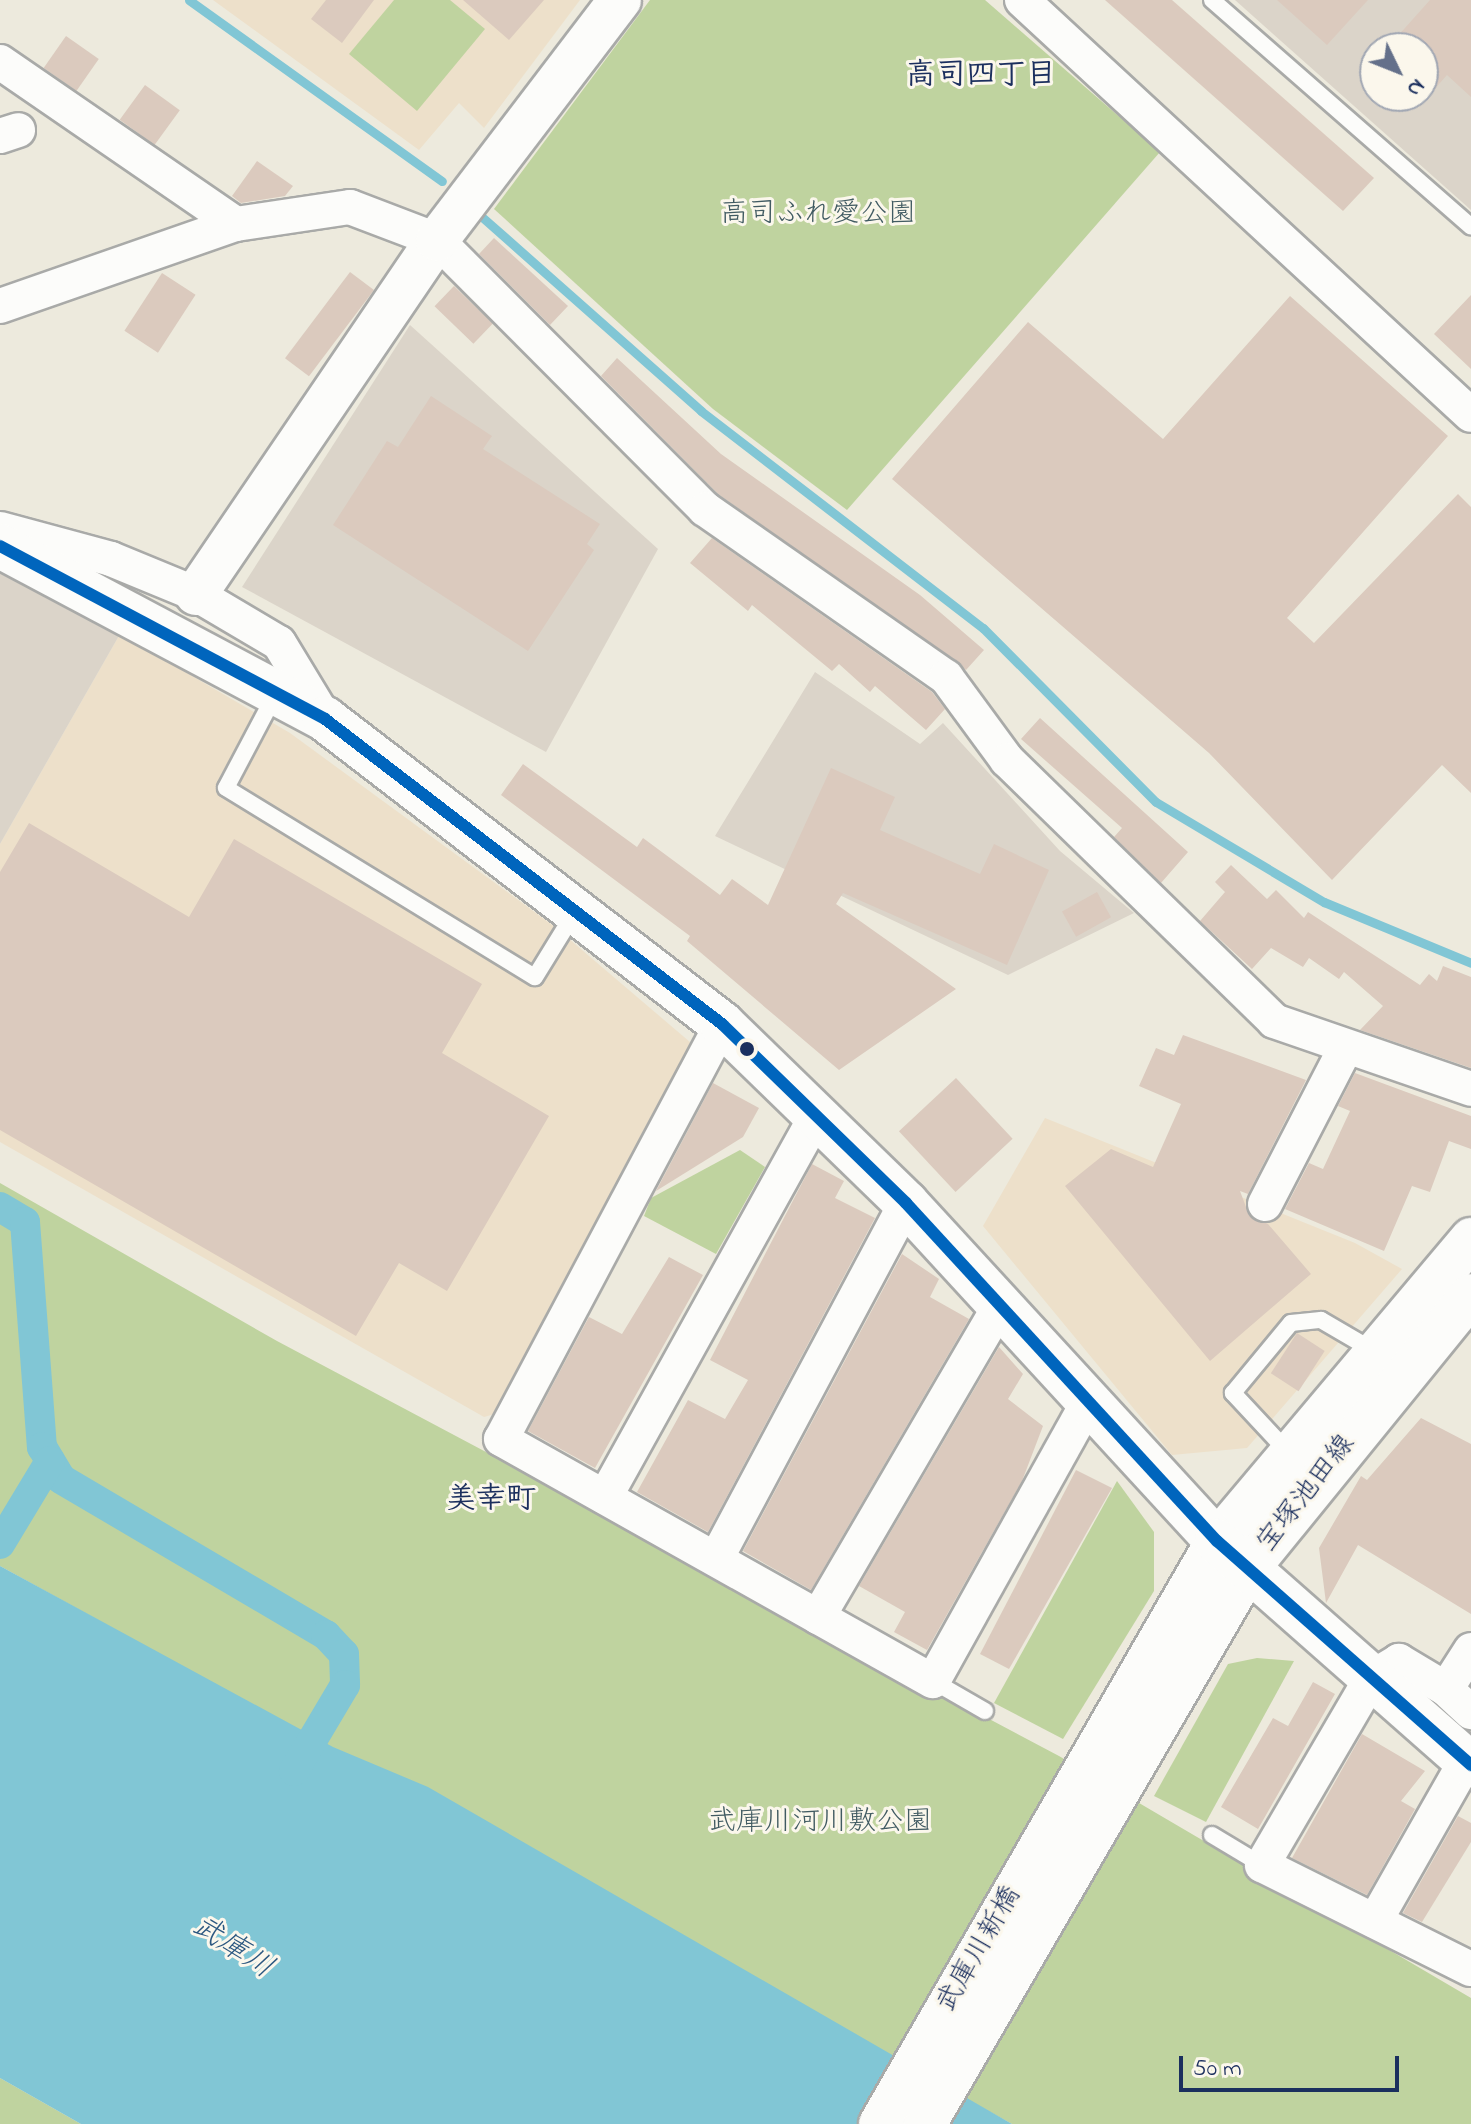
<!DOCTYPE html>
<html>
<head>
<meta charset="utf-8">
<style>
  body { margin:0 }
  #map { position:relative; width:1471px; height:2124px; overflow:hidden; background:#edeadd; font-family:"Indie Flower","Klee One",sans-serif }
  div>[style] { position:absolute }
  .built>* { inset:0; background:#ede0ca }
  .industrial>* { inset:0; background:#dbd4c9 }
  .green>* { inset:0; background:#bfd39f }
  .water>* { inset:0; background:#81c6d5 }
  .stream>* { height:9px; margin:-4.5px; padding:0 4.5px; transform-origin:4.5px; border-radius:4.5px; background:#81c6d5 }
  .canal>* { height:30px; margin:-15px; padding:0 15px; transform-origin:15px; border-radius:15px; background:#81c6d5 }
  .building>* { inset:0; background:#dbcabe; transform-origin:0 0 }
  .roads { filter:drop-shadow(2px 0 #a9aaa8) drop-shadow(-2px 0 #a9aaa8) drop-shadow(0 2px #a9aaa8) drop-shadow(0 -2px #a9aaa8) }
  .service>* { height:16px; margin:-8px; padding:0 8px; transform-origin:8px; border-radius:8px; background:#fcfcfa }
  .minor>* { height:34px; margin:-17px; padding:0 17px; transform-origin:17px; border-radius:17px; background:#fcfcfa }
  .tertiary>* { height:42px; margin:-21px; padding:0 21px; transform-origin:21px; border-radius:21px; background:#fcfcfa }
  .secondary>* { height:44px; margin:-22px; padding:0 22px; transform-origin:22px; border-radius:22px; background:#fcfcfa }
  .bus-1>* { height:12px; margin:-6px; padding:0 6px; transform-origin:6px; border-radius:6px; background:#0065bd }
  .dots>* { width:22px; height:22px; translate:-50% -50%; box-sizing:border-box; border:4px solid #fbf7ec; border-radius:50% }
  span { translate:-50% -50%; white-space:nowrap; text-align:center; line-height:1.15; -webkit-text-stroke:6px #fbf7ec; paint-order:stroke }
  .park-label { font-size:28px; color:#415b62 }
  .street-label { font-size:28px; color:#1b2f5e }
  .neighbourhood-label { font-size:30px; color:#1b2f5e; font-weight:700 }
  .water-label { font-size:30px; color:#2c5881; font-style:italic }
  .north { position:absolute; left:1359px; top:32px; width:80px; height:80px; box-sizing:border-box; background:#fbf7ec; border:2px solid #a1a7b3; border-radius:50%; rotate:133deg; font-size:22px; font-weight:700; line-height:32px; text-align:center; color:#1b2f5e }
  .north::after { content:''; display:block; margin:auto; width:28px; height:36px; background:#64708a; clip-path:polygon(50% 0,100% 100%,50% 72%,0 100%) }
  .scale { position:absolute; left:1179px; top:2056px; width:220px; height:36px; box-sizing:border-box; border:4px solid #1b2f5e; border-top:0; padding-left:10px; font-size:24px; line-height:28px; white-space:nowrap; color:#1b2f5e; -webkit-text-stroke:6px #fbf7ec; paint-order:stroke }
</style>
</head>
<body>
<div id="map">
  <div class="built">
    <i style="clip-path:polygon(213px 0,580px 0,484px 128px,459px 103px,419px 150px)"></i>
    <i style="clip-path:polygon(120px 634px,290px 733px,555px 927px,697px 1048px,498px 1413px,484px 1417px,0 1142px,0 844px)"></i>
    <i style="clip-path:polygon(1045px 1118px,1355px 1243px,1402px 1269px,1247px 1448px,1172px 1455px,983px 1226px)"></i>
  </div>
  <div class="industrial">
    <i style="clip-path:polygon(evenodd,1235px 0,1471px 0,1471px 210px,1235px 0,1375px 48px,1423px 48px,1423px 96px,1375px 96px,1375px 48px)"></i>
    <i style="clip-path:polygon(410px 325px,658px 549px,546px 752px,242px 587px)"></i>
    <i style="clip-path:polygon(0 570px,120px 634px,0 844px)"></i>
    <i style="clip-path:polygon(815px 672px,920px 744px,943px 723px,1060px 851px,1134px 913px,1008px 975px,715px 836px)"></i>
  </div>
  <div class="green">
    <i style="clip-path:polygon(394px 0,450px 0,485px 29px,417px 111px,349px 54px)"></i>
    <i style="clip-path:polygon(650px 0,985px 0,1160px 152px,847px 510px,713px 409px,494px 209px)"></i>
    <i style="clip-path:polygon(740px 1150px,765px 1167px,716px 1254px,644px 1216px,651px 1198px)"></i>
    <i style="clip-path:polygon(0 1183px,277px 1341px,1059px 1756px,1471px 1998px,1471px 2124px,1012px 2124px,0 1566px)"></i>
    <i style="clip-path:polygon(1117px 1481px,1154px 1532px,1154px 1591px,1063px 1739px,994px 1703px)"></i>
    <i style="clip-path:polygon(1257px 1658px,1294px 1661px,1206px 1822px,1154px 1796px,1228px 1664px)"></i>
    <i style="clip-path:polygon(0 2078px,81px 2124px,0 2124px)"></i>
  </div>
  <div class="water">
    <i style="clip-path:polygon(0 1566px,333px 1747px,428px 1787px,1012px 2124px,81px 2124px,0 2078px)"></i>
  </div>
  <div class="stream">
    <i style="left:189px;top:0;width:311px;rotate:35.6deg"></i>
    <i style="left:482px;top:217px;width:293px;rotate:41.5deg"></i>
    <i style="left:701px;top:411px;width:356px;rotate:37.6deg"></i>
    <i style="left:983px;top:628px;width:245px;rotate:45.2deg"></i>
    <i style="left:1156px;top:802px;width:196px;rotate:30.8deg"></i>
    <i style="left:1324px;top:902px;width:159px;rotate:22.5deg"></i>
  </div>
  <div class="canal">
    <i style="left:0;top:1207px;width:29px;rotate:31deg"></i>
    <i style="left:25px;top:1222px;width:226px;rotate:85.7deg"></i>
    <i style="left:42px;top:1447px;width:37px;rotate:59deg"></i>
    <i style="left:61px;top:1479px;width:308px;rotate:30.5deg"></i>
    <i style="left:326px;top:1635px;width:26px;rotate:47deg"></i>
    <i style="left:344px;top:1654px;width:31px;rotate:88deg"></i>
    <i style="left:345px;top:1685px;width:100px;rotate:120.7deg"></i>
    <i style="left:0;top:1544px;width:97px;rotate:-58.9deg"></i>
  </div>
  <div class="building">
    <i style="clip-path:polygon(326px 0,374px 0,342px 43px,311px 19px)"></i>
    <i style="clip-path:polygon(463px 0,544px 0,509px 40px)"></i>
    <i style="clip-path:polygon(1105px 0,1172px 0,1374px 178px,1343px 211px)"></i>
    <i style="clip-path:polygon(1277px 0,1368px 0,1327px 45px)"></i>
    <i style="clip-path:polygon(1430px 0,1471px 0,1471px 97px,1447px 75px,1423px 102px,1423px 48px,1387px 48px)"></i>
    <i style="left:66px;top:36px;width:40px;height:39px;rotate:35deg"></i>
    <i style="left:145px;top:85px;width:43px;height:43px;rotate:36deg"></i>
    <i style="clip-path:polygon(257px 161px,293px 186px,285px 196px,241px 203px,232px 196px)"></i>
    <i style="clip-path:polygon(494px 238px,568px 306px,550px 325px,479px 254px)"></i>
    <i style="left:350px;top:272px;width:30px;height:108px;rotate:37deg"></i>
    <i style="left:162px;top:273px;width:40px;height:69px;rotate:33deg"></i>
    <i style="left:454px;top:286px;width:54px;height:28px;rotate:44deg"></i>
    <i style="clip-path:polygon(1471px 295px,1471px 369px,1434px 334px)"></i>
    <i style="clip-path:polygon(1290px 296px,1448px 436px,1287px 618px,1314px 643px,1458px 494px,1471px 507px,1471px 793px,1442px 765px,1332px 880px,1209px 753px,892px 479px,1028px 322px,1163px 439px)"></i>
    <i style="clip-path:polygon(617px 358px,721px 454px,920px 595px,984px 650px,966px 670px,718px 494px,601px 376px)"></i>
    <i style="clip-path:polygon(431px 396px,492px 436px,483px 449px,600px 524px,587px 544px,594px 550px,528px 651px,333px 525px,387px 441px,398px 447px)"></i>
    <i style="clip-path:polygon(712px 538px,932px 692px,945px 709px,926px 730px,875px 686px,870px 692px,839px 664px,832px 671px,752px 605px,748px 611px,690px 563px)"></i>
    <i style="clip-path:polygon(1040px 718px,1188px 852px,1161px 883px,1114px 837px,1122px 828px,1021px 739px)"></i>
    <i style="clip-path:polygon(523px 764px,637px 847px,643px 838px,720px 895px,732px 879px,768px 905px,831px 768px,895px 797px,880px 830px,980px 874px,994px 844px,1049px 870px,1007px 965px,843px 893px,836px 904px,956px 989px,839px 1070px,687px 941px,690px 936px,501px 795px)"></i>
    <i style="clip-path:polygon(29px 823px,189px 917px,234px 839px,482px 984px,442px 1053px,549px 1116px,447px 1291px,399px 1263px,356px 1336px,0 1130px,0 872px)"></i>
    <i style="clip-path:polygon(1231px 865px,1267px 899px,1276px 890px,1304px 918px,1308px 912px,1420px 985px,1429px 974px,1437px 981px,1443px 966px,1471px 977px,1471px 1068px,1360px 1030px,1383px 1006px,1344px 972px,1339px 979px,1309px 958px,1303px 967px,1271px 948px,1252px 969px,1200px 921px,1225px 892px,1215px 882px)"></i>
    <i style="left:1097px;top:892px;width:29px;height:40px;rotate:61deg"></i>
    <i style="clip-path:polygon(1183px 1035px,1306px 1080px,1248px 1194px,1240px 1191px,1249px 1215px,1268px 1224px,1311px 1274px,1210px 1361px,1065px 1186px,1111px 1149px,1153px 1167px,1181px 1104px,1139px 1086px,1156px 1048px,1174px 1055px)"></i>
    <i style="clip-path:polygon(1355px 1073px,1471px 1116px,1471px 1149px,1449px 1141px,1430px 1192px,1412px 1186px,1384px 1251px,1285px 1209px,1309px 1163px,1323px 1169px,1350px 1111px,1338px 1106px)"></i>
    <i style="left:956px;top:1078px;width:83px;height:78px;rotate:47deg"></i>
    <i style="clip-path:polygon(713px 1083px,759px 1108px,743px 1137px,656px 1191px)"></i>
    <i style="clip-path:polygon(812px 1164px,844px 1181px,835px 1198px,875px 1218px,708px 1532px,637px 1492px,688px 1400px,725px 1419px,748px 1380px,710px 1360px)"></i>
    <i style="clip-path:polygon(902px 1254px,939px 1279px,930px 1297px,969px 1319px,811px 1590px,743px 1551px)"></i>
    <i style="clip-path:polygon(669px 1257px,703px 1275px,595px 1468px,528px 1431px,589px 1317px,622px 1334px)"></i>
    <i style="left:1297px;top:1333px;width:33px;height:48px;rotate:33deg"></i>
    <i style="clip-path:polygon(999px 1347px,1023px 1374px,1008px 1399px,1043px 1426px,1022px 1481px,927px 1650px,894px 1632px,905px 1612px,859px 1586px)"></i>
    <i style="clip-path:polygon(1421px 1418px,1471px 1444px,1471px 1614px,1358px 1545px,1326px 1603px,1319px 1548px,1361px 1476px,1367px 1480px)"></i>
    <i style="clip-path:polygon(1076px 1470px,1112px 1488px,1009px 1669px,980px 1654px)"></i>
    <i style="clip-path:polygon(1313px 1682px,1335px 1694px,1258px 1829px,1221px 1807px,1273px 1718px,1288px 1726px)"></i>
    <i style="clip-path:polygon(1362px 1734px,1425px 1771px,1401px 1801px,1415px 1809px,1367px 1895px,1292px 1858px)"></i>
    <i style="clip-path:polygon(1458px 1816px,1471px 1823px,1471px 1842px,1422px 1922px,1403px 1913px)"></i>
  </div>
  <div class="roads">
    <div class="service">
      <i style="left:1212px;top:0;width:344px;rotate:41.2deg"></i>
      <i style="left:276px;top:693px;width:107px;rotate:117.8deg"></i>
      <i style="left:226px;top:788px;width:362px;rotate:31.5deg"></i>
      <i style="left:535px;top:977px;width:76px;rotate:-58.4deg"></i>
      <i style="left:1288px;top:1452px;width:81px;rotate:-133deg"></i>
      <i style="left:1233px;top:1393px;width:91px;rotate:-50.4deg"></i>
      <i style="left:1291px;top:1323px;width:30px;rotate:-6deg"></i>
      <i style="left:1321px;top:1320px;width:61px;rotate:30.3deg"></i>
      <i style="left:933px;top:1681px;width:60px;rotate:30deg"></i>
      <i style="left:1212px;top:1835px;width:58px;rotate:31deg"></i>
    </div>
    <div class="minor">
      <i style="left:1022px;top:0;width:611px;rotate:42.75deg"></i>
      <i style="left:0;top:62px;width:286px;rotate:34.5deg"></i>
      <i style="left:0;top:136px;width:19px;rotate:-18deg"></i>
      <i style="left:0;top:306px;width:250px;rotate:-19.2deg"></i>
      <i style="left:236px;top:224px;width:115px;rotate:-8.5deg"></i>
      <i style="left:350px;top:207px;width:93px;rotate:20.8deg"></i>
      <i style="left:437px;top:240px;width:380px;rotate:45.1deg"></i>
      <i style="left:705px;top:509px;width:294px;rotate:34.9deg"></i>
      <i style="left:946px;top:677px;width:103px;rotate:53.7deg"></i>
      <i style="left:1007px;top:760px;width:373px;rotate:44.3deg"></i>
      <i style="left:1274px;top:1021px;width:208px;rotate:19deg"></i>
      <i style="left:0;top:529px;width:115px;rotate:15.1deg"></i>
      <i style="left:111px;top:559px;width:92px;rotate:22.4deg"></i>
      <i style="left:196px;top:594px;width:96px;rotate:30.6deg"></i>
      <i style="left:279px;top:643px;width:89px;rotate:58.8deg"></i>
      <i style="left:722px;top:1024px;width:470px;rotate:118deg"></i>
      <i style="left:501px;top:1439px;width:495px;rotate:29.3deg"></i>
      <i style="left:933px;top:1681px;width:318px;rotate:-60.9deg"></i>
      <i style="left:1265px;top:1204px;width:174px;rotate:-62.7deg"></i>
      <i style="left:605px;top:1497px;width:436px;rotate:-61deg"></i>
      <i style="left:716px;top:1559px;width:404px;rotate:-61.9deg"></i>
      <i style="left:818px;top:1617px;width:361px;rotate:-59.7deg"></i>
      <i style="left:1471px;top:1650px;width:46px;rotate:122.7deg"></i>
      <i style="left:1446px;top:1689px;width:55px;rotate:-149.2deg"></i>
      <i style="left:1399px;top:1661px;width:31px;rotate:149deg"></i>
      <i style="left:1372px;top:1677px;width:218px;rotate:120.3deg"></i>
      <i style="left:1262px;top:1865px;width:233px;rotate:26.5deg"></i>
      <i style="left:1446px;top:1689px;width:34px;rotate:43deg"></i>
      <i style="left:1375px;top:1921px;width:184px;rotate:-60.4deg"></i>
    </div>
    <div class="tertiary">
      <i style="left:196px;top:594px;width:428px;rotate:-55.8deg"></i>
      <i style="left:437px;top:240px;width:302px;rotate:-52.7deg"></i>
      <i style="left:880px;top:2124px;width:673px;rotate:-59.97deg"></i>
      <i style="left:1217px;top:1541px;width:395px;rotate:-49.9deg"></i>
      <i style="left:925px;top:2124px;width:642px;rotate:-59.8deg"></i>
      <i style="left:1248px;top:1569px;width:353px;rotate:-50.9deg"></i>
    </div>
    <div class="secondary">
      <i style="left:0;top:546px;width:368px;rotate:28deg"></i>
      <i style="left:325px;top:719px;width:501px;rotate:37.53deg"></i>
      <i style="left:722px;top:1024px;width:257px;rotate:44.2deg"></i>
      <i style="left:906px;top:1203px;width:459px;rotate:47.4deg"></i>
      <i style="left:1217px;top:1541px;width:339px;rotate:41.4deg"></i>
    </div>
  </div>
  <div class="bus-1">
    <i style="left:0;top:546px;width:368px;rotate:28deg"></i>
    <i style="left:325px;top:719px;width:501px;rotate:37.53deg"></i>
    <i style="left:722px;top:1024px;width:257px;rotate:44.2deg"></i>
    <i style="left:906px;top:1203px;width:459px;rotate:47.4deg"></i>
    <i style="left:1217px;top:1541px;width:339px;rotate:41.4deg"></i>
  </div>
  <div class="dots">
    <i style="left:747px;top:1049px;background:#1b2f5e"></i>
  </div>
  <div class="park-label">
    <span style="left:818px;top:215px">高司ふれ愛公園</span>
    <span style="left:820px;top:1823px">武庫川河川敷公園</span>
  </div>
  <div class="street-label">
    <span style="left:1307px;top:1494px;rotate:-52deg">宝塚池田線</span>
    <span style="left:980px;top:1950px;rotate:-60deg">武庫川新橋</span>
  </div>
  <div class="neighbourhood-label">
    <span style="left:981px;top:76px">高司四丁目</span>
    <span style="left:491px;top:1500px">美幸町</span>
  </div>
  <div class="water-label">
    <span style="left:232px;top:1948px;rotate:33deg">武庫川</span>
  </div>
  <div class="north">N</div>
  <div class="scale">50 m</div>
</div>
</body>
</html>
